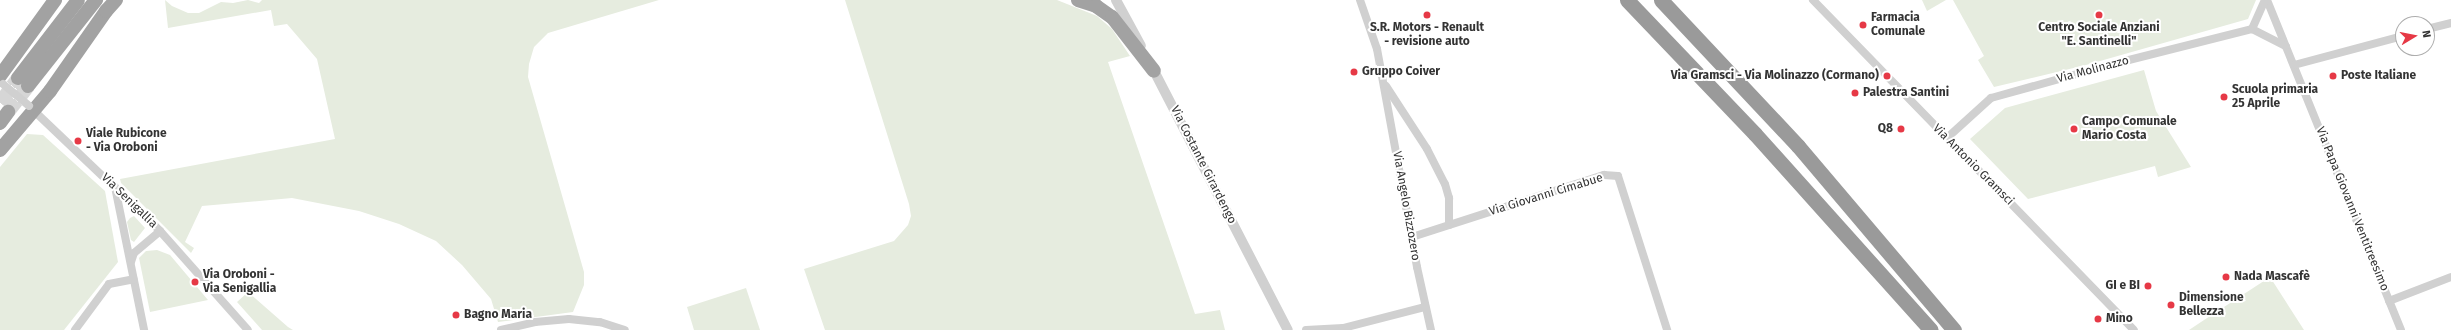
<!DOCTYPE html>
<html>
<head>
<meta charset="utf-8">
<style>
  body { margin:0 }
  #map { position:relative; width:2451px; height:330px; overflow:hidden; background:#fff; font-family:"Fira Sans",sans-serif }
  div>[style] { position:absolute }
  .green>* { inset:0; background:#e6ecdf }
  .trunk-tunnel>* { height:14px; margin-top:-7px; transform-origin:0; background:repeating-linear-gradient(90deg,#d6d6d6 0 14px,transparent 0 21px) }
  .minor>* { height:8px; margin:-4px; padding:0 4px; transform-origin:4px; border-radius:4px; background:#d0d0d0 }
  .tertiary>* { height:10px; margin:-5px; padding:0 5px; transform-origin:5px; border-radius:5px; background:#d0d0d0 }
  .trunk>* { height:14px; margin:-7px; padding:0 7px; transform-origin:7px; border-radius:7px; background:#a2a2a2 }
  .motorway>* { height:15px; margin:-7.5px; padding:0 7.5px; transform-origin:7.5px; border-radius:7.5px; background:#9a9a9a }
  .minor-bridge>* { height:8px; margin:-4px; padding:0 4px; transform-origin:4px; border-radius:4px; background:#d0d0d0 }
  .dots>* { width:11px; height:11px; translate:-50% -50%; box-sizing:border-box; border:2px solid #fff; border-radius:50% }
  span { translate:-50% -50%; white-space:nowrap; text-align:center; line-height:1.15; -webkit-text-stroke:4px #fff; paint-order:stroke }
  .poi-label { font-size:12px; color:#333; font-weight:700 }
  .left { translate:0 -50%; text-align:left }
  .right { translate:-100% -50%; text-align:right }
  .street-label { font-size:12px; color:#333 }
  .north { position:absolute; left:2395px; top:16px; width:40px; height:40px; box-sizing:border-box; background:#fff; border:1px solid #adadad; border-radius:50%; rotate:80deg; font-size:11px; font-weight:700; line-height:16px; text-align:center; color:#333 }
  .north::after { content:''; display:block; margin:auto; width:14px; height:18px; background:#e63946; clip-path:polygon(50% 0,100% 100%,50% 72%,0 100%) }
</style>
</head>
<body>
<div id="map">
  <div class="green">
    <i style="clip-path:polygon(165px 0,172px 6px,188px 13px,199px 13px,221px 2px,233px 3px,248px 0,259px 3px,262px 0,659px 0,548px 33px,534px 47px,529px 64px,528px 77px,584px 272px,584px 285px,573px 312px,498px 322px,491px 299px,462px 265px,436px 241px,399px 224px,359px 211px,292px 198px,202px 206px,185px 242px,194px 248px,191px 253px,121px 183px,120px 179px,335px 139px,317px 59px,287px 24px,274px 26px,271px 10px,168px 28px)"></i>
    <i style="clip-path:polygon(845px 0,1057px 0,1097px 16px,1112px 29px,1130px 56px,1108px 62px,1195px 314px,1220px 310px,1225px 330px,825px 330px,804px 269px,894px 241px,908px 225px,911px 216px,909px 204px)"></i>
    <i style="clip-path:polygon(1922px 0,1946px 0,1927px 11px)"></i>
    <i style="clip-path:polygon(1953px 0,2256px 0,2248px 19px,2086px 65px,1994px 87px,1978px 60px,1984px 56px)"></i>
    <i style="clip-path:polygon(2144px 70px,2156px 111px,2191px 167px,2158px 177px,2155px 166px,2028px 199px,1970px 139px,2005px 108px)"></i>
    <i style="clip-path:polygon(27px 134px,43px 135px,105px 191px,118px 262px,64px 330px,0 330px,0 167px)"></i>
    <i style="clip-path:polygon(134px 216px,145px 228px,134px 242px,131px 240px,127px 222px,130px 218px)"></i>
    <i style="clip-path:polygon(157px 250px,170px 255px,208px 300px,150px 312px,139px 258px,146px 251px)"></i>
    <i style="clip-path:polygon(2270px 277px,2304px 330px,2189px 330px,2201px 322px)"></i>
    <i style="clip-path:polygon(746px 288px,760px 330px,694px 330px,687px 307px)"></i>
    <i style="clip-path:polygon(248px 292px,288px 327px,293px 330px,262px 330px,237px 302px)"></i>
  </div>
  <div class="trunk-tunnel">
    <i style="left:0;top:103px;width:31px;rotate:-54deg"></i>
    <i style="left:8px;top:112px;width:33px;rotate:-52deg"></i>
  </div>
  <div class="minor">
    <i style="left:1360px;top:0;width:52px;rotate:70.9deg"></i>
    <i style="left:1377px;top:49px;width:222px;rotate:79.6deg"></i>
    <i style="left:1417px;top:267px;width:65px;rotate:77.5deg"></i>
    <i style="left:1813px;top:0;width:460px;rotate:45.8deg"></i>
    <i style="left:2267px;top:0;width:356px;rotate:67.9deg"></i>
    <i style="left:2252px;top:29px;width:32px;rotate:-66deg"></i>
    <i style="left:2427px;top:29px;width:25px;rotate:-14deg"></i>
    <i style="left:2294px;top:65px;width:113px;rotate:-14.9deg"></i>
    <i style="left:1386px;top:86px;width:75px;rotate:56.9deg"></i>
    <i style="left:1427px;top:149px;width:39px;rotate:63deg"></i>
    <i style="left:1445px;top:184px;width:15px;rotate:74deg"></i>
    <i style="left:1449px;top:198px;width:27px;rotate:90deg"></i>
    <i style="left:31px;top:108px;width:178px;rotate:43.6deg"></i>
    <i style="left:160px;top:231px;width:132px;rotate:48.4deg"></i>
    <i style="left:1948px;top:137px;width:58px;rotate:-42.2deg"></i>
    <i style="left:1991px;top:98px;width:123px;rotate:-15.6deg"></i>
    <i style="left:2109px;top:65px;width:147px;rotate:-14.1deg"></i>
    <i style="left:2252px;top:29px;width:38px;rotate:27deg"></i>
    <i style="left:115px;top:187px;width:146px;rotate:78.5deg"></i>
    <i style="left:1412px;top:237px;width:202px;rotate:-17.9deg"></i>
    <i style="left:1604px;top:175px;width:14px;rotate:4deg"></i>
    <i style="left:1618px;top:176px;width:162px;rotate:72.3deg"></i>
    <i style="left:131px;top:262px;width:9px;rotate:-72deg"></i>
    <i style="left:134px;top:253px;width:34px;rotate:-40deg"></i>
    <i style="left:2389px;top:301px;width:66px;rotate:-21.2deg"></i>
    <i style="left:75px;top:330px;width:57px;rotate:-53.5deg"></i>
    <i style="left:109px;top:284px;width:25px;rotate:-11deg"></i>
    <i style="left:501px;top:330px;width:35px;rotate:-13deg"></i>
    <i style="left:535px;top:322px;width:34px;rotate:-5deg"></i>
    <i style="left:569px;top:319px;width:31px;rotate:6deg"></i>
    <i style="left:600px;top:322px;width:26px;rotate:18deg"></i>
    <i style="left:1306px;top:330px;width:37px;rotate:-3deg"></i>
    <i style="left:1343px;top:328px;width:85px;rotate:-14.4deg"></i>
  </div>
  <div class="tertiary">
    <i style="left:1116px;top:0;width:52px;rotate:61.5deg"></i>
    <i style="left:1151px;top:65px;width:298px;rotate:62.7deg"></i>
  </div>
  <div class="trunk">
    <i style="left:1078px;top:0;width:19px;rotate:18deg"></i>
    <i style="left:1096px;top:6px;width:19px;rotate:35deg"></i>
    <i style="left:1112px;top:17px;width:68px;rotate:52.1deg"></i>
    <i style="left:0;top:76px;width:94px;rotate:-54.1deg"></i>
    <i style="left:18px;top:78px;width:98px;rotate:-52.4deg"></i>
    <i style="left:28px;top:86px;width:110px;rotate:-51.7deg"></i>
    <i style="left:0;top:123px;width:14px;rotate:-54deg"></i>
    <i style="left:0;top:150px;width:77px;rotate:-49.7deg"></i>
    <i style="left:50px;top:91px;width:98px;rotate:-55deg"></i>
    <i style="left:106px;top:11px;width:15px;rotate:-48deg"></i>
  </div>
  <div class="motorway">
    <i style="left:1627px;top:0;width:185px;rotate:46.3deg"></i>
    <i style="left:1755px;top:134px;width:263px;rotate:48.1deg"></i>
    <i style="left:1661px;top:0;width:200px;rotate:46.8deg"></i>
    <i style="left:1798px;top:146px;width:241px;rotate:49.7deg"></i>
  </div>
  <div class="minor-bridge">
    <i style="left:3px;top:84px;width:34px;rotate:40deg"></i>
  </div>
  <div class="dots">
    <i style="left:1427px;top:15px;background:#e63946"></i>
    <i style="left:2099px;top:15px;background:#e63946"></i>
    <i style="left:1863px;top:25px;background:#e63946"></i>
    <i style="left:1354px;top:72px;background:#e63946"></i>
    <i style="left:1887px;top:76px;background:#e63946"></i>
    <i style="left:2333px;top:76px;background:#e63946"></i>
    <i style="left:1855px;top:93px;background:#e63946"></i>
    <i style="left:2224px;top:97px;background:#e63946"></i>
    <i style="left:1901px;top:129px;background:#e63946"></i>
    <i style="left:2074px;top:129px;background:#e63946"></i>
    <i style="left:78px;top:141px;background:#e63946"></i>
    <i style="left:2226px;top:277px;background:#e63946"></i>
    <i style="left:195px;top:282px;background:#e63946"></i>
    <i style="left:2148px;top:286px;background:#e63946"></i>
    <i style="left:2171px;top:305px;background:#e63946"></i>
    <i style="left:456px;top:315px;background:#e63946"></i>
    <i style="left:2098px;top:319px;background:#e63946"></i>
  </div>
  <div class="poi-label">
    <span class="left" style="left:1871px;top:25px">Farmacia<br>Comunale</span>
    <span style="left:1427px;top:35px">S.R. Motors - Renault<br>- revisione auto</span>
    <span style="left:2099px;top:35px">Centro Sociale Anziani<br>"E. Santinelli"</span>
    <span class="left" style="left:1362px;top:72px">Gruppo Coiver</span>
    <span class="right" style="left:1879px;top:76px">Via Gramsci - Via Molinazzo (Cormano)</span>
    <span class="left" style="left:2341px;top:76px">Poste Italiane</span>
    <span class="left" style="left:2232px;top:97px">Scuola primaria<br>25 Aprile</span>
    <span class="left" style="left:1863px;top:93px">Palestra Santini</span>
    <span class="left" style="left:2082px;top:129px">Campo Comunale<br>Mario Costa</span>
    <span class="right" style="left:1893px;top:129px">Q8</span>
    <span class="left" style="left:86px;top:141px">Viale Rubicone<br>- Via Oroboni</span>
    <span class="left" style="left:203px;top:282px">Via Oroboni -<br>Via Senigallia</span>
    <span class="left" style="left:2234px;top:277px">Nada Mascafè</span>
    <span class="right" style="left:2140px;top:286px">GI e BI</span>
    <span class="left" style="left:2179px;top:305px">Dimensione<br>Bellezza</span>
    <span class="left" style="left:464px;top:315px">Bagno Maria</span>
    <span class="left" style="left:2106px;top:319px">Mino</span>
  </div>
  <div class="street-label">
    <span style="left:2093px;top:70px;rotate:-15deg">Via Molinazzo</span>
    <span style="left:1203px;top:165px;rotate:63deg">Via Costante Girardengo</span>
    <span style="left:1973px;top:165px;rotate:45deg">Via Antonio Gramsci</span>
    <span style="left:1546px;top:195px;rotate:-17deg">Via Giovanni Cimabue</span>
    <span style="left:129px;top:201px;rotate:44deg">Via Senigallia</span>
    <span style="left:1406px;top:206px;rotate:80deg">Via Angelo Bizzozero</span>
    <span style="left:2352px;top:209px;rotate:68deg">Via Papa Giovanni Ventitreesimo</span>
  </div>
  <div class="north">N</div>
</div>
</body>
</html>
